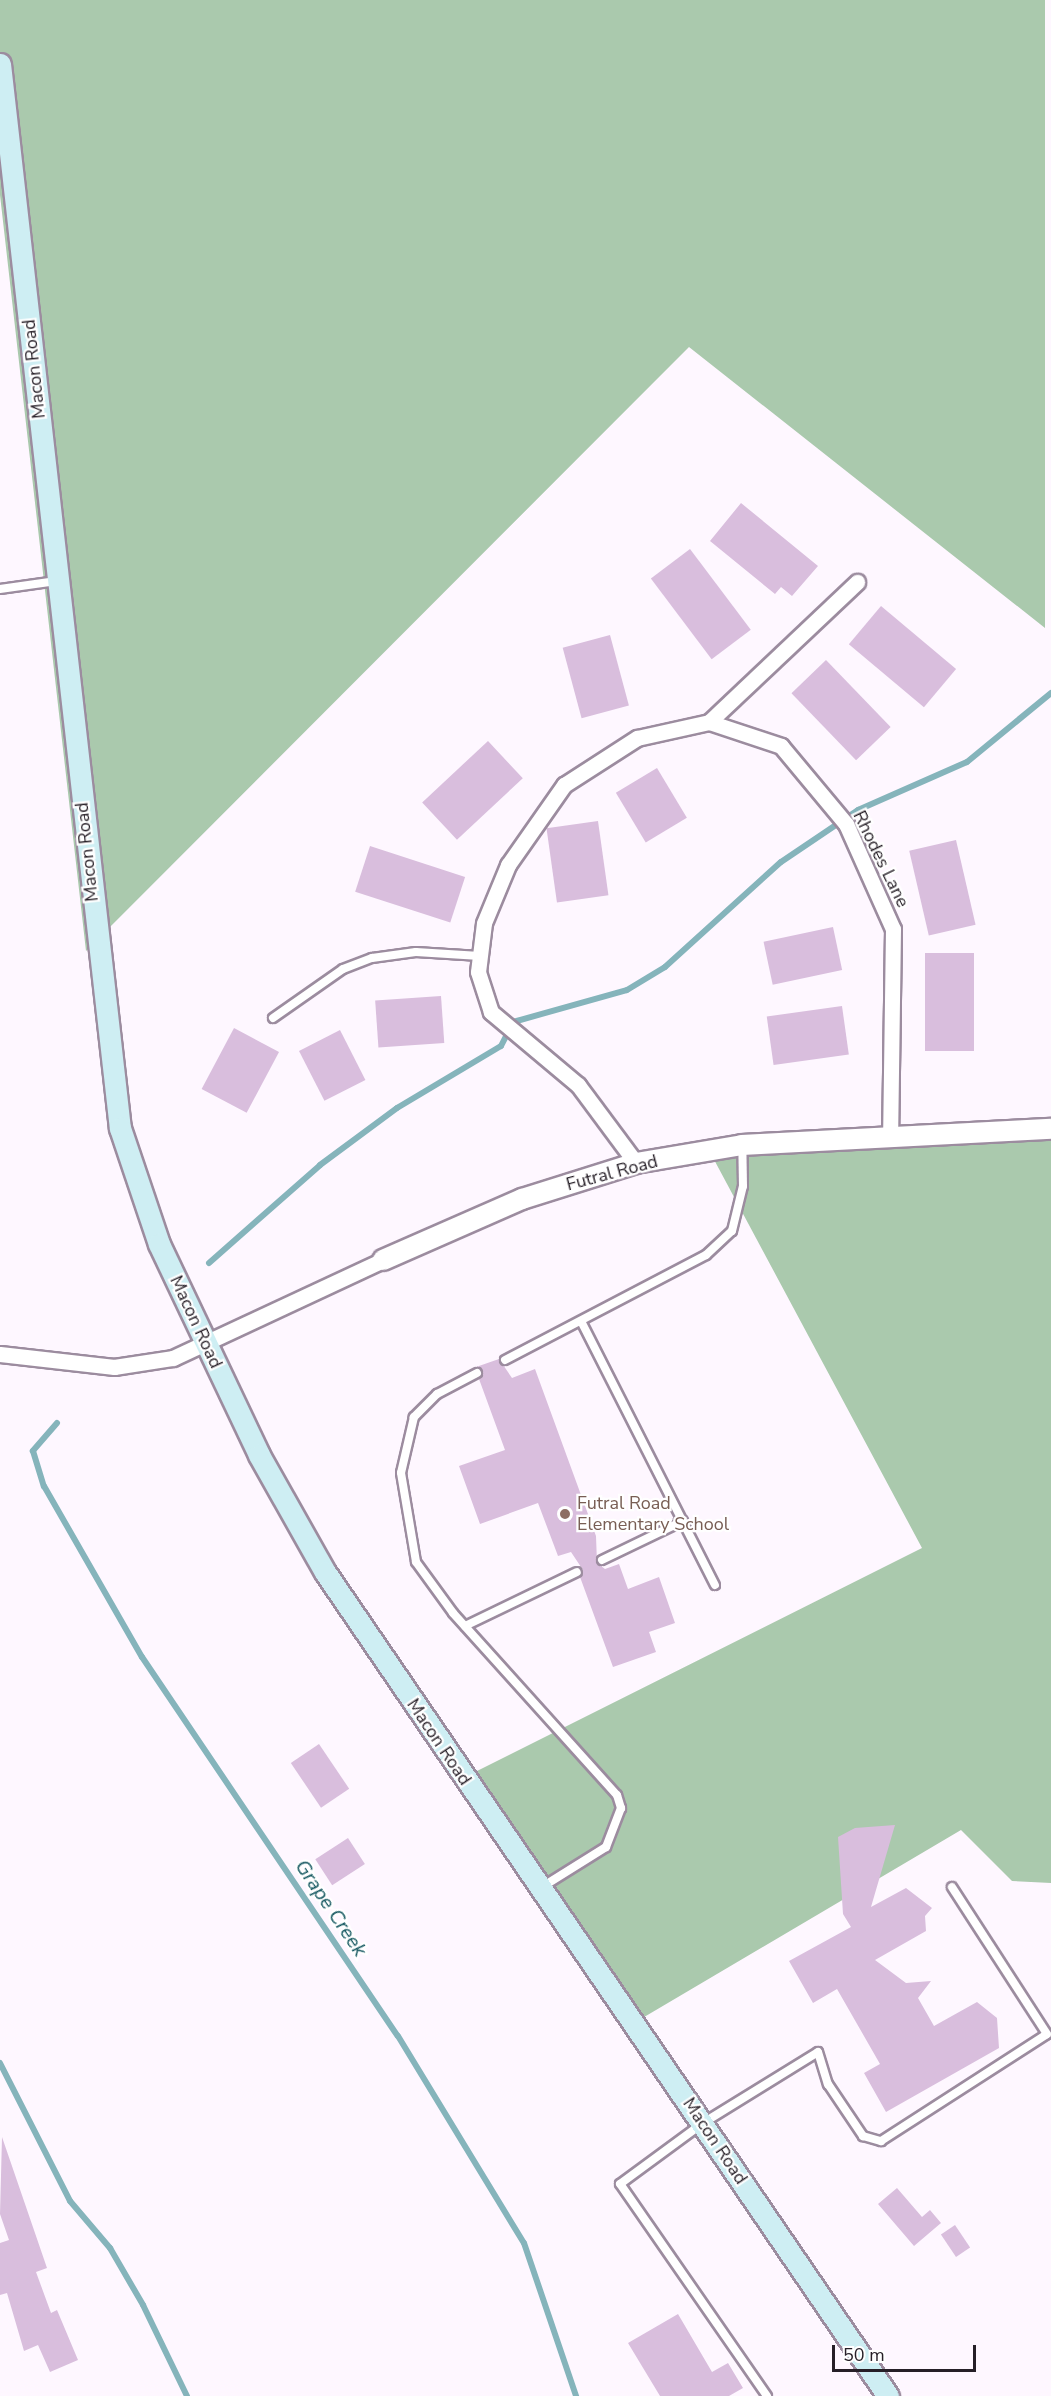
<!DOCTYPE html>
<html>
<head>
<meta charset="utf-8">
<style>
  body { margin:0 }
  #map { position:relative; width:1051px; height:2396px; overflow:hidden; background:#fef7ff; font-family:"Nunito Sans",sans-serif }
  div>[style] { position:absolute }
  .forest>* { inset:0; background:#aac9ad }
  .stream>* { height:6px; margin:-3px; padding:0 3px; transform-origin:3px; border-radius:3px; background:#85b4bb }
  .building>* { inset:0; background:#d9bedd; transform-origin:0 0 }
  .roads { filter:drop-shadow(2px 0 #9c8c9f) drop-shadow(-2px 0 #9c8c9f) drop-shadow(0 2px #9c8c9f) drop-shadow(0 -2px #9c8c9f) }
  .service>* { height:8px; margin:-4px; padding:0 4px; transform-origin:4px; border-radius:4px; background:#fff }
  .minor>* { height:15px; margin:-7.5px; padding:0 7.5px; transform-origin:7.5px; border-radius:7.5px; background:#fff }
  .tertiary>* { height:20px; margin:-10px; padding:0 10px; transform-origin:10px; border-radius:10px; background:#fff }
  .secondary>* { height:21px; margin:-10.5px; padding:0 10.5px; transform-origin:10.5px; border-radius:10.5px; background:#ceeef3 }
  .dots>* { width:16px; height:16px; translate:-50% -50%; box-sizing:border-box; border:3px solid #fff; border-radius:50% }
  span { translate:-50% -50%; white-space:nowrap; text-align:center; line-height:1.15; -webkit-text-stroke:4.5px #fff; paint-order:stroke }
  .street-label { font-size:18px; color:#261f27 }
  .education-label { font-size:18px; color:#785e54 }
  .left { translate:0 -50%; text-align:left }
  .water-label { font-size:20px; color:#12565e; font-style:italic }
  .scale { position:absolute; left:832px; top:2345px; width:144px; height:27px; box-sizing:border-box; border:3px solid #261f27; border-top:0; padding-left:8px; font-size:18px; line-height:21px; white-space:nowrap; color:#261f27; -webkit-text-stroke:4px #fff; paint-order:stroke }
</style>
</head>
<body>
<div id="map">
  <div class="forest">
    <i style="clip-path:polygon(0 0,1045px 0,1045px 628px,689px 347px,86px 951px,0 195px)"></i>
    <i style="clip-path:polygon(1051px 1136px,1051px 1883px,1012px 1881px,961px 1830px,634px 2023px,459px 1780px,922px 1548px,711px 1154px)"></i>
  </div>
  <div class="stream">
    <i style="left:209px;top:1263px;width:148px;rotate:-41.4deg"></i>
    <i style="left:320px;top:1165px;width:96px;rotate:-36.5deg"></i>
    <i style="left:397px;top:1108px;width:121px;rotate:-30.8deg"></i>
    <i style="left:501px;top:1046px;width:27px;rotate:-63deg"></i>
    <i style="left:513px;top:1022px;width:118px;rotate:-15.7deg"></i>
    <i style="left:627px;top:990px;width:44px;rotate:-31.2deg"></i>
    <i style="left:665px;top:967px;width:156px;rotate:-42.2deg"></i>
    <i style="left:781px;top:862px;width:93px;rotate:-34deg"></i>
    <i style="left:858px;top:810px;width:119px;rotate:-23.8deg"></i>
    <i style="left:967px;top:762px;width:109px;rotate:-39.4deg"></i>
    <i style="left:57px;top:1423px;width:37px;rotate:131deg"></i>
    <i style="left:33px;top:1451px;width:37px;rotate:73deg"></i>
    <i style="left:44px;top:1486px;width:197px;rotate:60.2deg"></i>
    <i style="left:142px;top:1657px;width:457px;rotate:56deg"></i>
    <i style="left:398px;top:2036px;width:242px;rotate:58.7deg"></i>
    <i style="left:524px;top:2243px;width:162px;rotate:71.2deg"></i>
    <i style="left:0;top:2063px;width:155px;rotate:63.1deg"></i>
    <i style="left:70px;top:2201px;width:62px;rotate:49.6deg"></i>
    <i style="left:110px;top:2248px;width:66px;rotate:59.9deg"></i>
    <i style="left:143px;top:2305px;width:101px;rotate:64.2deg"></i>
  </div>
  <div class="building">
    <i style="clip-path:polygon(741px 503px,818px 566px,792px 596px,781px 587px,775px 594px,710px 541px)"></i>
    <i style="left:690px;top:549px;width:101px;height:49px;rotate:53deg"></i>
    <i style="left:881px;top:606px;width:98px;height:50px;rotate:40deg"></i>
    <i style="left:610px;top:635px;width:73px;height:49px;rotate:75deg"></i>
    <i style="left:826px;top:660px;width:93px;height:48px;rotate:46deg"></i>
    <i style="left:488px;top:741px;width:51px;height:90px;rotate:47deg"></i>
    <i style="left:657px;top:768px;width:58px;height:48px;rotate:59deg"></i>
    <i style="left:598px;top:821px;width:75px;height:52px;rotate:82deg"></i>
    <i style="left:956px;top:840px;width:87px;height:48px;rotate:77deg"></i>
    <i style="left:370px;top:846px;width:100px;height:48px;rotate:18deg"></i>
    <i style="left:833px;top:927px;width:44px;height:71px;rotate:78deg"></i>
    <i style="left:925px;top:953px;width:49px;height:98px"></i>
    <i style="left:441px;top:996px;width:47px;height:66px;rotate:86deg"></i>
    <i style="left:842px;top:1006px;width:49px;height:76px;rotate:82deg"></i>
    <i style="left:234px;top:1028px;width:51px;height:69px;rotate:28deg"></i>
    <i style="left:340px;top:1030px;width:56px;height:46px;rotate:63deg"></i>
    <i style="clip-path:polygon(499px 1359px,512px 1378px,535px 1369px,596px 1536px,597px 1563px,605px 1569px,619px 1564px,628px 1589px,659px 1577px,675px 1623px,649px 1632px,656px 1652px,613px 1667px,580px 1577px,583px 1570px,571px 1552px,558px 1556px,538px 1503px,480px 1524px,459px 1466px,505px 1450px,479px 1379px,483px 1371px,476px 1367px)"></i>
    <i style="left:319px;top:1744px;width:54px;height:34px;rotate:56deg"></i>
    <i style="clip-path:polygon(895px 1825px,871px 1907px,906px 1888px,932px 1908px,925px 1916px,926px 1931px,875px 1960px,906px 1983px,931px 1981px,918px 1998px,934px 2026px,977px 2002px,997px 2018px,999px 2048px,886px 2112px,864px 2073px,880px 2064px,837px 1989px,813px 2003px,789px 1961px,851px 1927px,843px 1914px,838px 1837px,855px 1828px)"></i>
    <i style="left:348px;top:1838px;width:31px;height:39px;rotate:57deg"></i>
    <i style="clip-path:polygon(2px 2137px,47px 2268px,36px 2272px,51px 2313px,57px 2310px,78px 2360px,50px 2372px,38px 2345px,24px 2351px,7px 2293px,0 2295px,0 2243px,9px 2240px,0 2214px)"></i>
    <i style="clip-path:polygon(897px 2188px,922px 2217px,930px 2210px,941px 2223px,914px 2246px,878px 2204px)"></i>
    <i style="left:955px;top:2225px;width:27px;height:17px;rotate:56deg"></i>
    <i style="clip-path:polygon(678px 2314px,712px 2372px,728px 2363px,743px 2388px,729px 2396px,660px 2396px,628px 2343px)"></i>
  </div>
  <div class="roads">
    <div class="service">
      <i style="left:0;top:589px;width:57px;rotate:-8.1deg"></i>
      <i style="left:273px;top:1018px;width:85px;rotate:-35deg"></i>
      <i style="left:343px;top:969px;width:31px;rotate:-21deg"></i>
      <i style="left:372px;top:958px;width:44px;rotate:-7.8deg"></i>
      <i style="left:416px;top:952px;width:64px;rotate:3.6deg"></i>
      <i style="left:581px;top:1321px;width:296px;rotate:63.1deg"></i>
      <i style="left:505px;top:1360px;width:227px;rotate:-27.6deg"></i>
      <i style="left:706px;top:1255px;width:35px;rotate:-43deg"></i>
      <i style="left:732px;top:1231px;width:46px;rotate:-76.3deg"></i>
      <i style="left:743px;top:1186px;width:39px;rotate:-91deg"></i>
      <i style="left:477px;top:1373px;width:45px;rotate:152.3deg"></i>
      <i style="left:437px;top:1394px;width:33px;rotate:135deg"></i>
      <i style="left:414px;top:1417px;width:57px;rotate:103.1deg"></i>
      <i style="left:401px;top:1473px;width:90px;rotate:80.4deg"></i>
      <i style="left:416px;top:1562px;width:63px;rotate:54deg"></i>
      <i style="left:453px;top:1613px;width:245px;rotate:48deg"></i>
      <i style="left:617px;top:1795px;width:14px;rotate:73deg"></i>
      <i style="left:621px;top:1808px;width:42px;rotate:111deg"></i>
      <i style="left:606px;top:1847px;width:75px;rotate:148deg"></i>
      <i style="left:602px;top:1560px;width:90px;rotate:-25.7deg"></i>
      <i style="left:465px;top:1626px;width:124px;rotate:-25.7deg"></i>
      <i style="left:767px;top:2396px;width:258px;rotate:-124.7deg"></i>
      <i style="left:620px;top:2184px;width:103px;rotate:-36.3deg"></i>
      <i style="left:703px;top:2123px;width:135px;rotate:-31.7deg"></i>
      <i style="left:818px;top:2052px;width:34px;rotate:73deg"></i>
      <i style="left:828px;top:2084px;width:63px;rotate:56.1deg"></i>
      <i style="left:863px;top:2136px;width:19px;rotate:16deg"></i>
      <i style="left:881px;top:2141px;width:197px;rotate:-32.8deg"></i>
      <i style="left:1047px;top:2034px;width:175px;rotate:-122.9deg"></i>
    </div>
    <div class="minor">
      <i style="left:709px;top:722px;width:204px;rotate:-43.4deg"></i>
      <i style="left:636px;top:1163px;width:97px;rotate:-126.6deg"></i>
      <i style="left:578px;top:1085px;width:114px;rotate:-140deg"></i>
      <i style="left:491px;top:1012px;width:42px;rotate:-108deg"></i>
      <i style="left:478px;top:972px;width:49px;rotate:-83deg"></i>
      <i style="left:484px;top:923px;width:63px;rotate:-67.5deg"></i>
      <i style="left:508px;top:865px;width:98px;rotate:-55deg"></i>
      <i style="left:564px;top:785px;width:87px;rotate:-32.8deg"></i>
      <i style="left:637px;top:738px;width:74px;rotate:-12.5deg"></i>
      <i style="left:709px;top:722px;width:76px;rotate:18.4deg"></i>
      <i style="left:781px;top:746px;width:102px;rotate:50.2deg"></i>
      <i style="left:846px;top:824px;width:115px;rotate:65.9deg"></i>
      <i style="left:893px;top:929px;width:204px;rotate:90.8deg"></i>
      <i style="left:0;top:1354px;width:115px;rotate:6.5deg"></i>
      <i style="left:114px;top:1367px;width:60px;rotate:-8.7deg"></i>
      <i style="left:173px;top:1358px;width:232px;rotate:-25deg"></i>
    </div>
    <div class="tertiary">
      <i style="left:383px;top:1260px;width:152px;rotate:-23.7deg"></i>
      <i style="left:522px;top:1199px;width:120px;rotate:-17.5deg"></i>
      <i style="left:636px;top:1163px;width:108px;rotate:-9.6deg"></i>
      <i style="left:742px;top:1145px;width:309px;rotate:-3deg"></i>
    </div>
    <div class="secondary">
      <i style="left:0;top:64px;width:1071px;rotate:83.57deg"></i>
      <i style="left:120px;top:1128px;width:122px;rotate:71.4deg"></i>
      <i style="left:159px;top:1244px;width:233px;rotate:64.6deg"></i>
      <i style="left:259px;top:1455px;width:134px;rotate:60.6deg"></i>
      <i style="left:325px;top:1572px;width:998px;rotate:55.66deg"></i>
    </div>
  </div>
  <div class="dots">
    <i style="left:565px;top:1514px;background:#8d6e63"></i>
  </div>
  <div class="street-label">
    <span style="left:34px;top:369px;rotate:-96deg">Macon Road</span>
    <span style="left:87px;top:852px;rotate:-96deg">Macon Road</span>
    <span style="left:881px;top:859px;rotate:64deg">Rhodes Lane</span>
    <span style="left:612px;top:1173px;rotate:-15deg">Futral Road</span>
    <span style="left:196px;top:1322px;rotate:65deg">Macon Road</span>
    <span style="left:439px;top:1742px;rotate:56deg">Macon Road</span>
    <span style="left:715px;top:2141px;rotate:56deg">Macon Road</span>
  </div>
  <div class="education-label">
    <span class="left" style="left:577px;top:1514px">Futral Road<br>Elementary School</span>
  </div>
  <div class="water-label">
    <span style="left:331px;top:1908px;rotate:56deg">Grape Creek</span>
  </div>
  <div class="scale">50 m</div>
</div>
</body>
</html>
